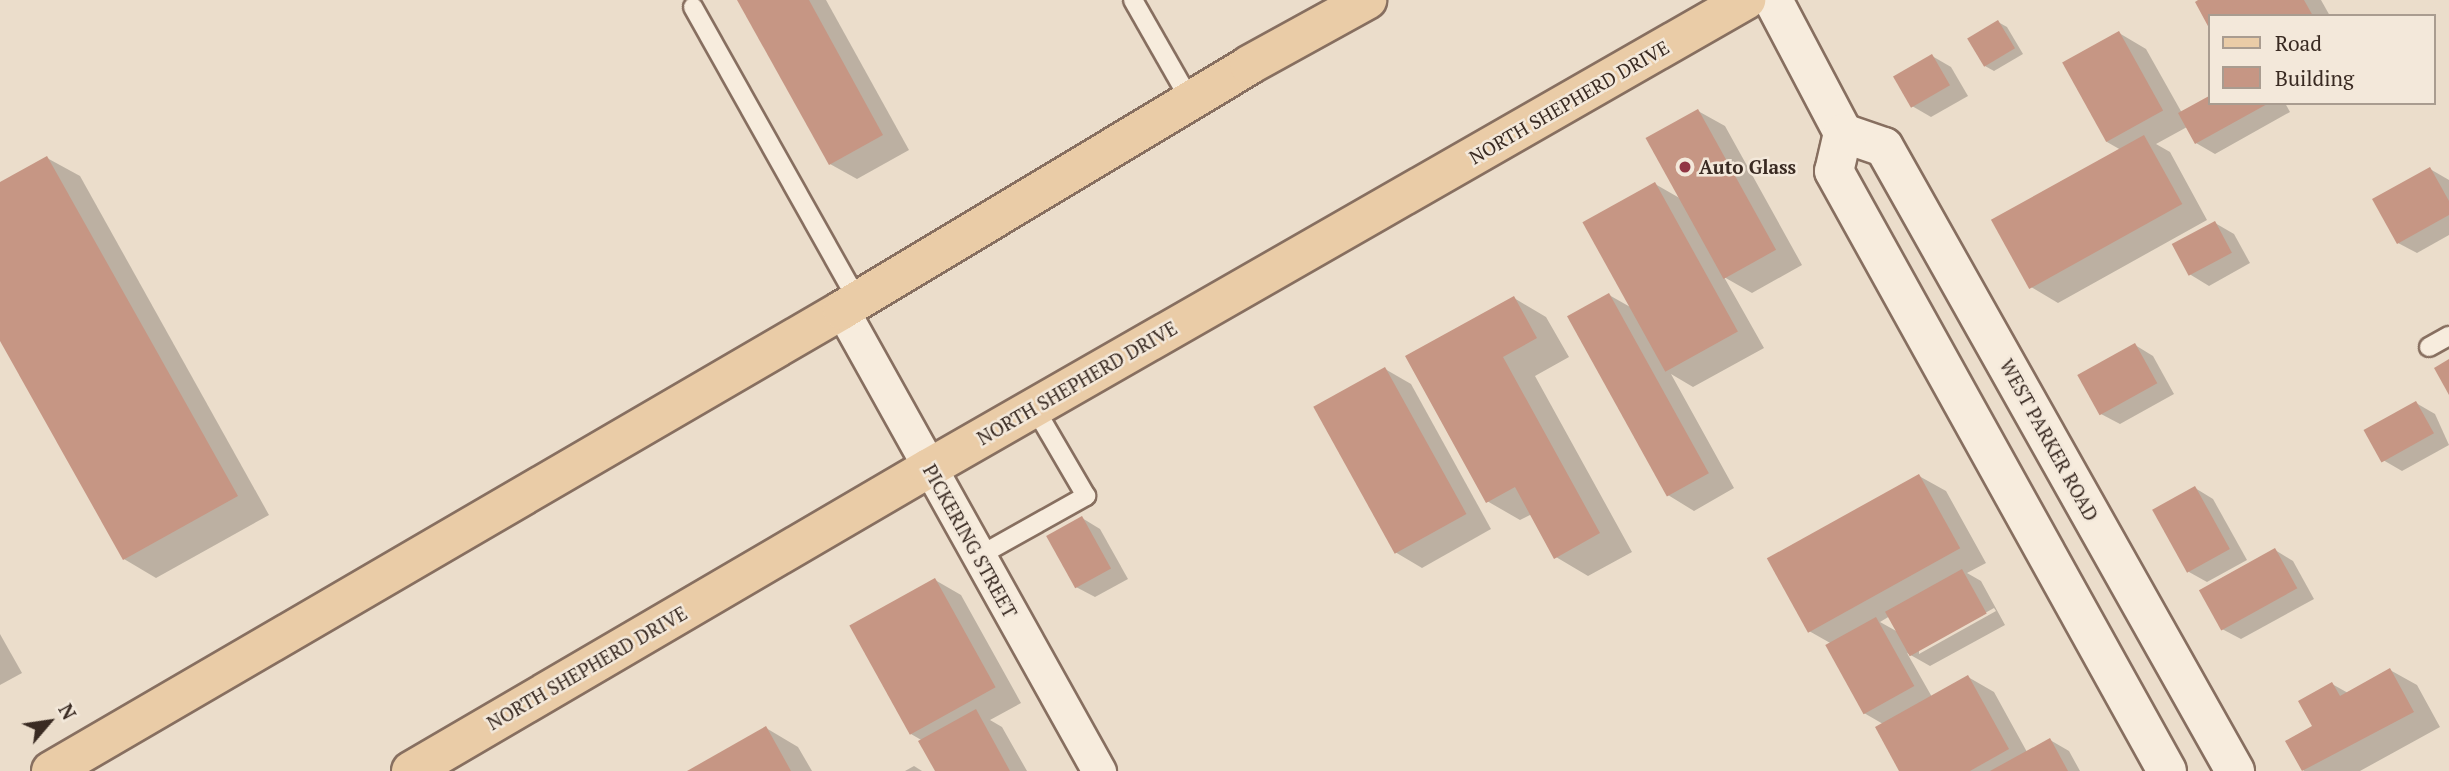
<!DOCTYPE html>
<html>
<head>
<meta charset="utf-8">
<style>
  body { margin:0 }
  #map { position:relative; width:2449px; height:771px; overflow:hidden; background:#ebddcb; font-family:"PT Serif",serif }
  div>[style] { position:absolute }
  .shadow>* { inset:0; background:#0003 }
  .building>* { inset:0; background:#c69684; transform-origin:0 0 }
  .roads { filter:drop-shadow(2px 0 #876f60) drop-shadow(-2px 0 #876f60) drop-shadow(0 2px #876f60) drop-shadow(0 -2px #876f60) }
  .lane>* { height:18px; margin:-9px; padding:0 9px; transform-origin:9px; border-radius:9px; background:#f7ecdd }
  .street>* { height:33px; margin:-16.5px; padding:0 16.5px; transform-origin:16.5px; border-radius:16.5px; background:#f7ecdd }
  .secondary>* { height:38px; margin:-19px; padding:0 19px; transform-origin:19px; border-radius:19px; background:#f7ecdd }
  .primary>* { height:38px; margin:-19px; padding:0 19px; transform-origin:19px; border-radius:19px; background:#eacca7 }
  .dots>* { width:19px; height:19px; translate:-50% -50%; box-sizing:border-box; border:4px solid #f3e8da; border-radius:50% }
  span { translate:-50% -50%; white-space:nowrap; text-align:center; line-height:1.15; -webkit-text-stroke:5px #f3e8da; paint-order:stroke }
  .street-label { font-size:19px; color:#392a22 }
  .poi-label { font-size:19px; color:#392a22; font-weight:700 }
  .left { translate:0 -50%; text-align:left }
  .legend { position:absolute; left:2208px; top:14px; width:228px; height:91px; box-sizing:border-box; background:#f3e8da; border:2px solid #a99c90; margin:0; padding:9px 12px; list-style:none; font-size:21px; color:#392a22 }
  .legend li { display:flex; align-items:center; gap:14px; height:35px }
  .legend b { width:35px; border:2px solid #a99c90 }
  .north { position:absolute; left:14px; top:687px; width:70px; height:70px; -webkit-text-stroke:5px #f3e8da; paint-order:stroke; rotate:61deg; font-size:19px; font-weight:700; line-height:28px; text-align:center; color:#392a22 }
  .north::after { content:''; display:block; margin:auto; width:24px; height:32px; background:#392a22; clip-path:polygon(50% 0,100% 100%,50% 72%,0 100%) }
</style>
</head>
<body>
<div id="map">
  <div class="shadow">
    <i style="clip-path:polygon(739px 0,826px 0,909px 150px,857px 179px,830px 164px)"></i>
    <i style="clip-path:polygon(2202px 0,2321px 0,2330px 16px,2209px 16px,2209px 25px,2197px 3px)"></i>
    <i style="clip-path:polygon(1998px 22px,2007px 27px,2023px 54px,1994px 71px,1985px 66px)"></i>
    <i style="clip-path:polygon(2119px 33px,2146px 49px,2182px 113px,2209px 98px,2209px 103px,2285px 103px,2290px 112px,2215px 154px,2196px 143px,2187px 127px,2156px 144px,2170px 152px,2207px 220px,2058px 303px,2031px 287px,2121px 150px,2107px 142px)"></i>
    <i style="clip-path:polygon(1932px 56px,1951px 67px,1968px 96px,1931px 117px,1912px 106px)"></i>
    <i style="clip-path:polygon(1698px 111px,1725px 126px,1802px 265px,1752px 293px,1724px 277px,1764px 348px,1693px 387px,1671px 374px,1734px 488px,1694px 511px,1668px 495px,1609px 295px,1632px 308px,1655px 184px,1683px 200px)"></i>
    <i style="clip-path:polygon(47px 158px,80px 176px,269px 515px,156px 578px,124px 559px,0 338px,0 184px)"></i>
    <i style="clip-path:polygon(2430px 169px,2449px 180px,2449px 235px,2417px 253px,2398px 243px)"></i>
    <i style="clip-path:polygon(2215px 223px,2234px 234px,2250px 263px,2209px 286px,2191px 275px,2174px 246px)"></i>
    <i style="clip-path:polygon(1514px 298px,1546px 317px,1569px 357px,1535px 376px,1632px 552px,1588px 576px,1556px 557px,1532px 514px,1520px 520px,1487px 501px,1407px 356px)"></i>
    <i style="clip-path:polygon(2135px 345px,2153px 356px,2174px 394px,2120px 424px,2101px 414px)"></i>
    <i style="clip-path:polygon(1385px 369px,1411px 384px,1491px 529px,1422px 568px,1395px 552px)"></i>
    <i style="clip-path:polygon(2416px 403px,2435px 414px,2449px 445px,2402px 471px,2383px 460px)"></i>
    <i style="clip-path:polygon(evenodd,1919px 476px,1946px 491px,1986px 563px,1967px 573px,1981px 581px,2005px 625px,1930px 666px,1907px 653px,1932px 697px,1968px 677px,1994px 692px,2027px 752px,2050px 740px,2069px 751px,2080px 771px,1901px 771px,1883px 724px,1864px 713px,1832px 644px,1809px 631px,1919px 476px,1994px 608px,1996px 611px,1919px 654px,1919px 650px,1994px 608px,1919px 476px,1890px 616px,1898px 632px,1880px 622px,1890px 616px)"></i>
    <i style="clip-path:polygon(2195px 488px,2213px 499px,2247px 560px,2207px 582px,2189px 572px)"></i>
    <i style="clip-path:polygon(1082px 518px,1100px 529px,1128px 579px,1095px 597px,1076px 587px)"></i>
    <i style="clip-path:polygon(2275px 550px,2293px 561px,2314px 599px,2241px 639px,2222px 629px)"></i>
    <i style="clip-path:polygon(935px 580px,961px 595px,1021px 703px,990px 720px,1002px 727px,1027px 771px,937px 771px,923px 741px,911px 734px)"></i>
    <i style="clip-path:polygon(0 634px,22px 673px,0 685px)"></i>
    <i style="clip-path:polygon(2390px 670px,2417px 685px,2440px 727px,2360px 771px,2304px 771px,2287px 741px,2314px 727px,2332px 684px,2348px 693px)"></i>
    <i style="clip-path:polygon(766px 728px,798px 747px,812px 771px,690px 771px)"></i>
    <i style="clip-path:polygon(914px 766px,922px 771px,905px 771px)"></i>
  </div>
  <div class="building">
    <i style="clip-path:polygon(737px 0,809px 0,883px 135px,829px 165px)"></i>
    <i style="clip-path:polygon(2198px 0,2304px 0,2313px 16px,2209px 16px,2209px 28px,2195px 2px)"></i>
    <i style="left:1998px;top:20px;width:33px;height:36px;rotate:59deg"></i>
    <i style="left:2119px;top:31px;width:91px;height:65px;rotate:61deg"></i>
    <i style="left:1932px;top:54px;width:36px;height:45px;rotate:60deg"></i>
    <i style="clip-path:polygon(2209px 96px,2209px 103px,2269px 103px,2195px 144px,2178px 113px)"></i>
    <i style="left:1698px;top:109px;width:161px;height:60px;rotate:61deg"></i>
    <i style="left:2144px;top:135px;width:79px;height:175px;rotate:61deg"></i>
    <i style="clip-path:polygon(47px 156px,238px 496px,123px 560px,0 341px,0 182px)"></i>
    <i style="clip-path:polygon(2430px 167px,2449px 201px,2449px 215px,2397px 244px,2372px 199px)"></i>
    <i style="left:1655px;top:182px;width:171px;height:83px;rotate:61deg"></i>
    <i style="left:2215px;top:221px;width:36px;height:49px;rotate:62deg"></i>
    <i style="left:1609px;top:293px;width:206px;height:48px;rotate:61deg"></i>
    <i style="clip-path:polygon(1514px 296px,1537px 338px,1503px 357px,1600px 533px,1554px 559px,1515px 487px,1486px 503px,1405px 356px)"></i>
    <i style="left:2135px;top:343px;width:46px;height:66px;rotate:61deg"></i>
    <i style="clip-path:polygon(2449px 359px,2449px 395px,2434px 368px)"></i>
    <i style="left:1385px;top:367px;width:168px;height:82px;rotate:61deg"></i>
    <i style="left:2416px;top:401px;width:37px;height:60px;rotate:61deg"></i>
    <i style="left:1919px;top:474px;width:85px;height:174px;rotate:61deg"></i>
    <i style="left:2195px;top:486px;width:72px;height:49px;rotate:61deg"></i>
    <i style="left:1082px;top:516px;width:60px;height:41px;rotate:61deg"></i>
    <i style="left:2275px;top:548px;width:46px;height:87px;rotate:61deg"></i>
    <i style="left:1962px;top:569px;width:51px;height:88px;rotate:61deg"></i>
    <i style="left:935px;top:578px;width:125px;height:98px;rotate:61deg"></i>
    <i style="left:1876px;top:617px;width:79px;height:58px;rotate:61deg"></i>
    <i style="clip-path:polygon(2390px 668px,2414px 712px,2302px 771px,2285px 741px,2312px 726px,2298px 701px,2332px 682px,2340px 696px)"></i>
    <i style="clip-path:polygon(1968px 675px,2009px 749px,1970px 771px,1899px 771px,1875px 727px)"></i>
    <i style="clip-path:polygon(976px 709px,1010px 771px,935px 771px,918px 741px)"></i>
    <i style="clip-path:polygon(766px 726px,791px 771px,687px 771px)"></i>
    <i style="clip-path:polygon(2050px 738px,2068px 771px,1990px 771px)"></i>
  </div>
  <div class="roads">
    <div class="lane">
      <i style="left:1133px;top:0;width:115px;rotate:60.3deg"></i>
      <i style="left:693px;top:7px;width:337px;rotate:60.7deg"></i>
      <i style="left:2429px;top:347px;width:23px;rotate:-29deg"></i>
      <i style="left:979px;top:556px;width:123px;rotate:-29.3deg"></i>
      <i style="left:1086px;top:496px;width:103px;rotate:-120.3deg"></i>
    </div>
    <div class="street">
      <i style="left:842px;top:310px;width:528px;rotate:60.86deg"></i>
    </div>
    <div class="secondary">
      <i style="left:1773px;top:0;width:150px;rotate:62.2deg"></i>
      <i style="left:1843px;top:133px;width:39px;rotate:103deg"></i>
      <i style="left:1834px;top:171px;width:686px;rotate:60.97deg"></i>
      <i style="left:1843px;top:133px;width:43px;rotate:18.9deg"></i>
      <i style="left:1884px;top:147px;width:716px;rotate:60.64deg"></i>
    </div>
    <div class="primary">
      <i style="left:51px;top:771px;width:916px;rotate:-30.23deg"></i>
      <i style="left:842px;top:310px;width:475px;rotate:-31deg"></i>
      <i style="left:1249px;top:65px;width:135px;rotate:-28.8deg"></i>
      <i style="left:411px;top:771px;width:600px;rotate:-30.33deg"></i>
      <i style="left:929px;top:468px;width:942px;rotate:-29.81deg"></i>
    </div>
  </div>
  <div class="dots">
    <i style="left:1685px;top:167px;background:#913543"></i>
  </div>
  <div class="street-label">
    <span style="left:1569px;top:102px;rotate:-30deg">NORTH SHEPHERD DRIVE</span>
    <span style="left:1077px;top:383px;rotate:-30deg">NORTH SHEPHERD DRIVE</span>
    <span style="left:2049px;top:440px;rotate:61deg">WEST PARKER ROAD</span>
    <span style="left:970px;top:541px;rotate:61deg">PICKERING STREET</span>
    <span style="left:587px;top:668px;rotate:-30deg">NORTH SHEPHERD DRIVE</span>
  </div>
  <div class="poi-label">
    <span class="left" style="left:1699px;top:167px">Auto Glass</span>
  </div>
  <ul class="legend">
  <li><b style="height:9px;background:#eacca7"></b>Road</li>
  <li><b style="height:19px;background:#c69684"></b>Building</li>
  </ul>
  <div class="north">N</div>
</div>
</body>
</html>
